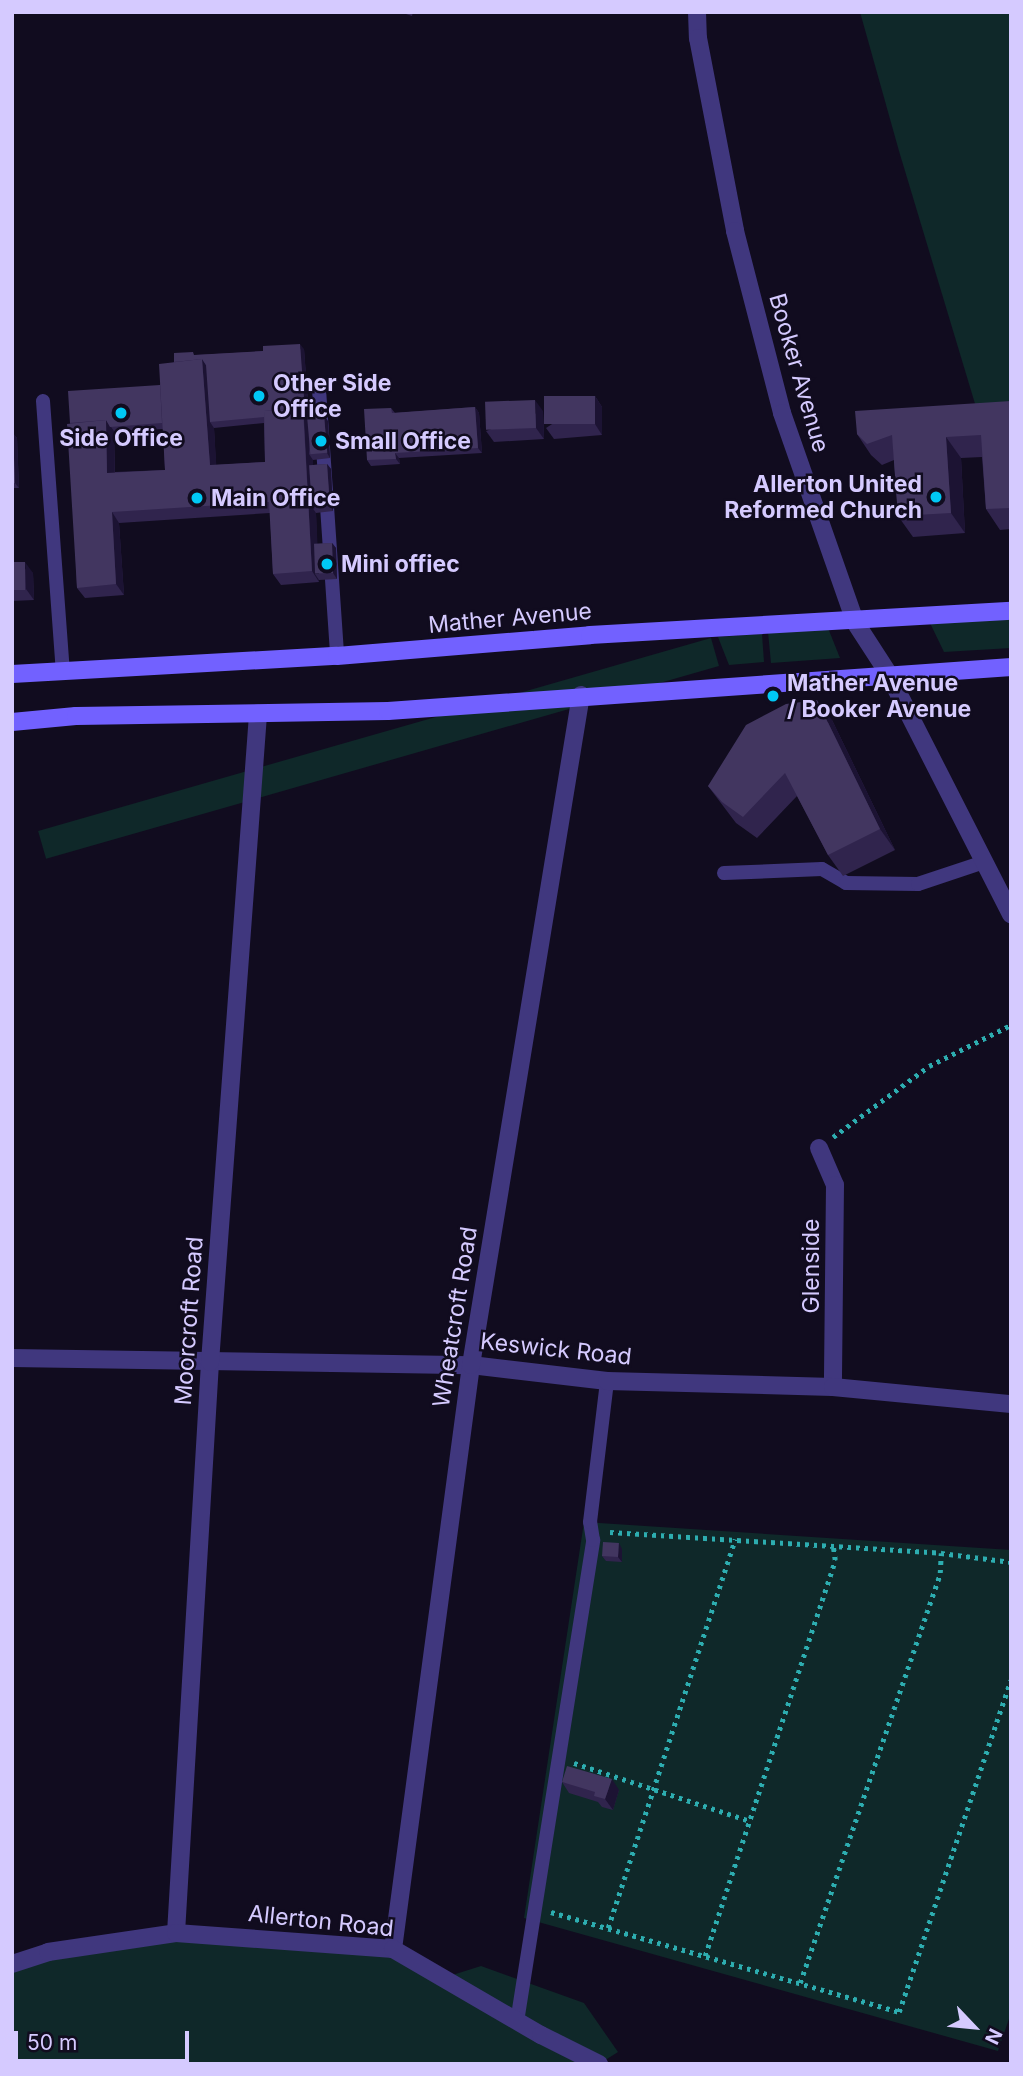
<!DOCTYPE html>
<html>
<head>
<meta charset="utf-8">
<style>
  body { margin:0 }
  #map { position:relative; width:1023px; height:2076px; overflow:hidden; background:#110c1f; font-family:Inter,sans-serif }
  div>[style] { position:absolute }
  .green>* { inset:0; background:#0f2829; transform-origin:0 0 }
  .path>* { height:4.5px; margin-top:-2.25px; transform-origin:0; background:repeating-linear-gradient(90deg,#2dadb0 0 3.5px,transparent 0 8.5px) }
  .service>* { height:14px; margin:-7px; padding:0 7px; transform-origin:7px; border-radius:7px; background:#40377e }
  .minor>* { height:18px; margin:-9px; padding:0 9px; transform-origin:9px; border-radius:9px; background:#40377e }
  .secondary>* { height:18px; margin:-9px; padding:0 9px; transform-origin:9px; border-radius:9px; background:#7261ff }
  .wall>* { inset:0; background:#30244d }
  .shaded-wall>* { inset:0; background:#1c1333 }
  .building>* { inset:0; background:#423660; transform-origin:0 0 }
  .dots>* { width:19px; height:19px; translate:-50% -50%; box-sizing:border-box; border:4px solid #110c1f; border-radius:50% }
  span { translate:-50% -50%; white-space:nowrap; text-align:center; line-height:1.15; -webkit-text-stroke:5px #110c1f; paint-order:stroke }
  .street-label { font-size:23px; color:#d5caff }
  .poi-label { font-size:23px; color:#d5caff; font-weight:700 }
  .left { translate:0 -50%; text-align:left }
  .right { translate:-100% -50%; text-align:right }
  .frame { position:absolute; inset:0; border:14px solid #d5caff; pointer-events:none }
  .north { position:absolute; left:939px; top:1992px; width:70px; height:70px; -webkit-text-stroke:5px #110c1f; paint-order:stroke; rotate:116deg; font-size:19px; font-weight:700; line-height:28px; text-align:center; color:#d5caff }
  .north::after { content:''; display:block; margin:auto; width:24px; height:32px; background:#d5caff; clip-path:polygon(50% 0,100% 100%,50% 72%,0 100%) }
  .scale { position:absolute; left:14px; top:2031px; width:175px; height:32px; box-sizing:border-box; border:4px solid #d5caff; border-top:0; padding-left:9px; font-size:21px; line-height:24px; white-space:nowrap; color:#d5caff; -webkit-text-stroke:5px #110c1f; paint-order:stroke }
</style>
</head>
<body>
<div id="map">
  <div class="green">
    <i style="clip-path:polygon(860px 12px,1011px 12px,1011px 416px,979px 417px,899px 151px)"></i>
    <i style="clip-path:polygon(1011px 616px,1011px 648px,944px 652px,930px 623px)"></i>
    <i style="clip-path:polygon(828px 628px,840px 658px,771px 663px,768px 632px)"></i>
    <i style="clip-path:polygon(762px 634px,764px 662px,729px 665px,718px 637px)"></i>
    <i style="left:711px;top:638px;width:29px;height:700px;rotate:74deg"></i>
    <i style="clip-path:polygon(584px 1522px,1011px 1550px,1011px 2013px,998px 2051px,524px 1918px)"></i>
    <i style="clip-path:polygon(176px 1933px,393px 1949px,443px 1978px,481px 1966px,584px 2003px,618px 2052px,599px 2064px,12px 2064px,12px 1964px)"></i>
  </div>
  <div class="path">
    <i style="left:833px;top:1137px;width:119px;rotate:-36.5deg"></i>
    <i style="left:929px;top:1066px;width:92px;rotate:-26.6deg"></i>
    <i style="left:610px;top:1532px;width:332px;rotate:3.6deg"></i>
    <i style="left:941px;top:1553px;width:71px;rotate:7.3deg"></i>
    <i style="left:574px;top:1763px;width:185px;rotate:18.2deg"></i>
    <i style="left:551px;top:1912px;width:362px;rotate:16deg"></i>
    <i style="left:899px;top:2012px;width:350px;rotate:-71.4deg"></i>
    <i style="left:608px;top:1928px;width:409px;rotate:-71.9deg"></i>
    <i style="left:705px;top:1956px;width:417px;rotate:-71.8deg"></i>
    <i style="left:835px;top:1560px;width:14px;rotate:-98deg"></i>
    <i style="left:800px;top:1983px;width:433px;rotate:-71.1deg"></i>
    <i style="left:940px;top:1573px;width:20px;rotate:-87deg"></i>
  </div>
  <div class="service">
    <i style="left:319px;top:389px;width:268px;rotate:86.1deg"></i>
    <i style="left:43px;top:401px;width:271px;rotate:85.8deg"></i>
    <i style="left:724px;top:873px;width:98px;rotate:-2.3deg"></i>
    <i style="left:822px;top:869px;width:28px;rotate:30deg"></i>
    <i style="left:846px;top:883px;width:72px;rotate:0.8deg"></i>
    <i style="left:918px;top:884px;width:70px;rotate:-18.4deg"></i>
    <i style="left:517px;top:2022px;width:488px;rotate:-81deg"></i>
    <i style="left:593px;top:1540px;width:18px;rotate:-99deg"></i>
    <i style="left:590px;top:1522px;width:142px;rotate:-83.1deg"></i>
  </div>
  <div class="minor">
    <i style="left:697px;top:12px;width:26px;rotate:88deg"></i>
    <i style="left:698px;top:38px;width:197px;rotate:79.1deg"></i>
    <i style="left:735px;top:231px;width:188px;rotate:75.5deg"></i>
    <i style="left:782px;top:413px;width:221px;rotate:70.7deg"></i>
    <i style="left:855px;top:622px;width:61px;rotate:57.1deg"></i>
    <i style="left:888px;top:673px;width:271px;rotate:63deg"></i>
    <i style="left:819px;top:1148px;width:40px;rotate:66.6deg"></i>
    <i style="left:835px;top:1185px;width:202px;rotate:90.6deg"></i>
    <i style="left:12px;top:1358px;width:459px;rotate:0.9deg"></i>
    <i style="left:471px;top:1365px;width:137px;rotate:6.7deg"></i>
    <i style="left:607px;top:1381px;width:226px;rotate:1.5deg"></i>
    <i style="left:833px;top:1387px;width:179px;rotate:5.5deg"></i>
    <i style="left:176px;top:1933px;width:572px;rotate:-86.59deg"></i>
    <i style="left:210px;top:1362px;width:650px;rotate:-85.76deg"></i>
    <i style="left:393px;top:1949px;width:589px;rotate:-82.39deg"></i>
    <i style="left:471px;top:1365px;width:679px;rotate:-80.68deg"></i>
    <i style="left:12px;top:1964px;width:38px;rotate:-18deg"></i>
    <i style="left:48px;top:1952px;width:129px;rotate:-8.4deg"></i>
    <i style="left:176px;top:1933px;width:218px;rotate:4.2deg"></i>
    <i style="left:393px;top:1949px;width:171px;rotate:30.2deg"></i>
    <i style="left:541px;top:2035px;width:65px;rotate:26.6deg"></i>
  </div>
  <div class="secondary">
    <i style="left:12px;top:674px;width:325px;rotate:-3.2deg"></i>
    <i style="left:337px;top:656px;width:254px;rotate:-4.7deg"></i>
    <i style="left:590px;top:635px;width:422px;rotate:-3.3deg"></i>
    <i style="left:12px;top:722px;width:64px;rotate:-5.4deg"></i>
    <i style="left:76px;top:716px;width:312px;rotate:-0.9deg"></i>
    <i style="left:388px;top:711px;width:625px;rotate:-4.04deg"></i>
  </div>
  <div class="wall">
    <i style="clip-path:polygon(400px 12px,413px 12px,412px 16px)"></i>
    <i style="clip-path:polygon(evenodd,304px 349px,309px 416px,328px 421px,330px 458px,313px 460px,313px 465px,327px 464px,331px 469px,333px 511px,316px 513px,317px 544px,332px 543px,336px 548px,337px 579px,319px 580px,319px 582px,281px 585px,273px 574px,270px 513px,119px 523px,124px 595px,85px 598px,77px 588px,70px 423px,160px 385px,174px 362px,196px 355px,304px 349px,264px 423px,265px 462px,216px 465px,214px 428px,264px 423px,304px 349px,163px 429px,165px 470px,115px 472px,114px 432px,163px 429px)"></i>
    <i style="clip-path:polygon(595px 396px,602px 407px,602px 435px,554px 439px,546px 428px)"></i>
    <i style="clip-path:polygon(1011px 401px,1011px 529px,1000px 530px,986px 509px,982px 457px,961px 458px,965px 533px,913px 537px,898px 516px,894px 460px,882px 465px,871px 455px,857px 434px)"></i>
    <i style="clip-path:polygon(475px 407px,479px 413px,482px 453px,399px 458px,400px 464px,371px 466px,367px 460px,391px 408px,395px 413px)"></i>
    <i style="clip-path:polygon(543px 411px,544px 439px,494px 442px,486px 431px)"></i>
    <i style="clip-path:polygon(12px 433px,17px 438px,19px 488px,12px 488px)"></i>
    <i style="clip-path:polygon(12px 562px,33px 573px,34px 600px,12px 601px)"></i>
    <i style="clip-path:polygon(832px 720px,895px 850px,843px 876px,828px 855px,797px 796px,757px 838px,736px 823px,708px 786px)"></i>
    <i style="clip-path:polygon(622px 1549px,622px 1562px,606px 1561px,602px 1556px)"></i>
    <i style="clip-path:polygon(562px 1782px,619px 1790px,613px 1810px,602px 1807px,598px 1802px,569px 1793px)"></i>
  </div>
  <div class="shaded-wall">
    <i style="clip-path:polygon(300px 344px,304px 349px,309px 416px,311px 419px,309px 454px,313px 460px,315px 507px,312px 507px,316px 513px,319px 574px,315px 574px,319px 580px,319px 582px,312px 571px)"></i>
    <i style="clip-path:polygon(202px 359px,209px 370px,210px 422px,214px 428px,217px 476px,210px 465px)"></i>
    <i style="clip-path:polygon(595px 396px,602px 407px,602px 435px,595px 424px)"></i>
    <i style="clip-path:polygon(535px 400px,543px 411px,544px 439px,536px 428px)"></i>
    <i style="clip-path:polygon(475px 407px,479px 413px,482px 453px,478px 448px)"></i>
    <i style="clip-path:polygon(324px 415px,328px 421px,330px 458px,327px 453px)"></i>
    <i style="clip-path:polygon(106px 420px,114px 431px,115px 484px,107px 473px)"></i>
    <i style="clip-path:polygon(13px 433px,17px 438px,19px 488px,15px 483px)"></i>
    <i style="clip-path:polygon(946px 437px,961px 458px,965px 533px,951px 513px)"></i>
    <i style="clip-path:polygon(395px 453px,399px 458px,400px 464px,396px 459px)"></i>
    <i style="clip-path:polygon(327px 464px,331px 469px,333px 511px,330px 505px)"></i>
    <i style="clip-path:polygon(112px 512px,119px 523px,124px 595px,116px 584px)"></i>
    <i style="clip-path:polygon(332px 543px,336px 548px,337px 579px,333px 573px)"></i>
    <i style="clip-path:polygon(25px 562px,33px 573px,34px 600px,26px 589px)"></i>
    <i style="clip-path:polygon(817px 700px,832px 720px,895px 850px,880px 829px)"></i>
    <i style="clip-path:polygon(619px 1543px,622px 1549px,622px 1562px,618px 1557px)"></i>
    <i style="clip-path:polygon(612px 1779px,619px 1790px,613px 1810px,605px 1799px)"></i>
  </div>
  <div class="building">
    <i style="clip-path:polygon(300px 344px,305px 410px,303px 408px,264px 411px,264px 417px,210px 422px,206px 365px,202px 359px,174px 362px,174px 353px,193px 352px,194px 355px,263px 351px,263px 346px)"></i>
    <i style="clip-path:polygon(202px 359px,210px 465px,265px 462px,264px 411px,303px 408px,312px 571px,273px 574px,269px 502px,112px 512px,116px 584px,77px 588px,67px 424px,106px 420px,107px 473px,165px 470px,159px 364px)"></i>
    <i style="clip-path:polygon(160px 385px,162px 423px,110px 427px,106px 420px,70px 423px,68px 391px)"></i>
    <i style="left:595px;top:396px;width:28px;height:51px;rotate:90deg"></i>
    <i style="left:535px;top:400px;width:28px;height:50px;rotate:88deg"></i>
    <i style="clip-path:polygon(1011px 401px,1011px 508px,986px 509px,981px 435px,946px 437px,951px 513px,898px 516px,892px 435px,867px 444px,857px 434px,855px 411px)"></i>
    <i style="clip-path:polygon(475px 407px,478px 448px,395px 453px,396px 459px,367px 460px,364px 409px,391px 408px,392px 413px)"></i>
    <i style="left:324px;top:415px;width:38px;height:17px;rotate:85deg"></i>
    <i style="clip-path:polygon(12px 433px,13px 433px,15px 483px,12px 483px)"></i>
    <i style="left:327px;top:464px;width:41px;height:18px;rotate:86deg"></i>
    <i style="left:332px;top:543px;width:30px;height:18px;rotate:88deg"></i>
    <i style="left:12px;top:562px;width:13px;height:28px"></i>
    <i style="clip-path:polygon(817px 700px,880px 829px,828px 855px,785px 773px,743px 817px,722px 802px,708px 786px,746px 725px,786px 704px)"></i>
    <i style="left:603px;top:1542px;width:16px;height:14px;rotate:4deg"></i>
    <i style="clip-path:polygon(567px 1766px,612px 1779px,605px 1799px,594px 1796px,595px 1792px,562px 1782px)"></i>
  </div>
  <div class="dots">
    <i style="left:259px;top:396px;background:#00c8f5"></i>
    <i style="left:121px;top:413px;background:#00c8f5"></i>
    <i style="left:321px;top:441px;background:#00c8f5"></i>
    <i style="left:936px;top:497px;background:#00c8f5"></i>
    <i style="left:197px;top:498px;background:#00c8f5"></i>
    <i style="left:327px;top:564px;background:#00c8f5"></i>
    <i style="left:773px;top:696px;background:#00c8f5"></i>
  </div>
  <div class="street-label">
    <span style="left:799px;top:373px;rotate:74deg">Booker Avenue</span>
    <span style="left:510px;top:618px;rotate:-5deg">Mather Avenue</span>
    <span style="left:811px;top:1266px;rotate:-90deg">Glenside</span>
    <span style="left:455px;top:1317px;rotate:-81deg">Wheatcroft Road</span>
    <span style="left:189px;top:1321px;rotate:-86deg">Moorcroft Road</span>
    <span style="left:556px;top:1349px;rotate:6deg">Keswick Road</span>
    <span style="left:321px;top:1921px;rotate:6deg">Allerton Road</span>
  </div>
  <div class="poi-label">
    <span class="left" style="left:273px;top:396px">Other Side<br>Office</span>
    <span style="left:121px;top:438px">Side Office</span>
    <span class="left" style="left:335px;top:441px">Small Office</span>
    <span class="right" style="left:922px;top:497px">Allerton United<br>Reformed Church</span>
    <span class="left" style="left:211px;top:498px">Main Office</span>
    <span class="left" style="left:341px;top:564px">Mini offiec</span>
    <span class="left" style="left:787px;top:696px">Mather Avenue<br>/ Booker Avenue</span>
  </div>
  <div class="frame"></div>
  <div class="north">N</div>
  <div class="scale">50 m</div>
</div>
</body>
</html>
